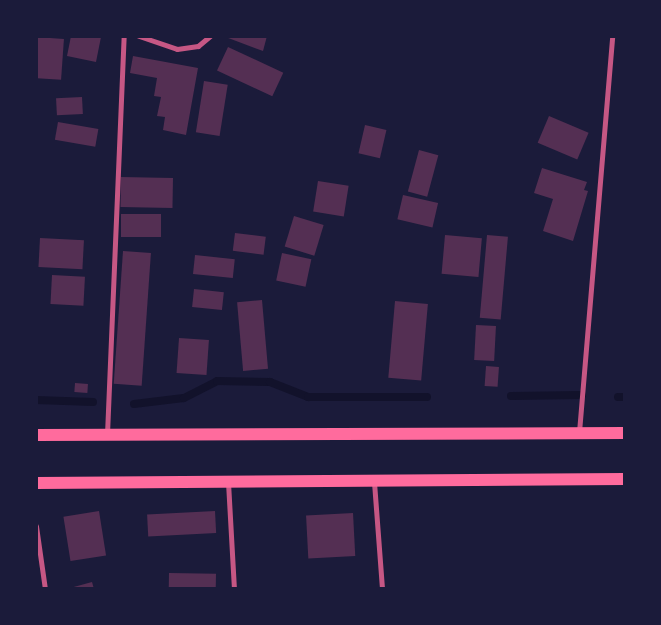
<!DOCTYPE html>
<html>
<head>
<meta charset="utf-8">
<style>
  body { margin:0 }
  #map { position:relative; width:661px; height:625px; overflow:hidden; background:#1b1b3a; font-family:"PT Sans Narrow",sans-serif }
  div>[style] { position:absolute }
  .stream>* { height:8px; margin:-4px; padding:0 4px; transform-origin:4px; border-radius:4px; background:#12122b }
  .building>* { inset:0; background:#542f53; transform-origin:0 0 }
  .minor>* { height:5px; margin:-2.5px; padding:0 2.5px; transform-origin:2.5px; border-radius:2.5px; background:#c65784 }
  .primary>* { height:12px; margin:-6px; padding:0 6px; transform-origin:6px; border-radius:6px; background:#ff6b9d }
  span { translate:-50% -50%; white-space:nowrap; text-align:center; line-height:1.15; -webkit-text-stroke:5px #1b1b3a; paint-order:stroke }
  .frame { position:absolute; inset:0; border:38px solid #1b1b3a; pointer-events:none }
</style>
</head>
<body>
<div id="map">
  <div class="stream">
    <i style="left:511px;top:396px;width:71px;rotate:-0.8deg"></i>
    <i style="left:618px;top:397px;width:7px"></i>
    <i style="left:36px;top:400px;width:57px;rotate:2deg"></i>
    <i style="left:134px;top:404px;width:50px;rotate:-6.8deg"></i>
    <i style="left:184px;top:398px;width:37px;rotate:-27deg"></i>
    <i style="left:217px;top:381px;width:53px;rotate:1.1deg"></i>
    <i style="left:270px;top:382px;width:41px;rotate:21.5deg"></i>
    <i style="left:308px;top:397px;width:119px"></i>
  </div>
  <div class="building">
    <i style="clip-path:polygon(71px 36px,101px 37px,96px 62px,67px 56px)"></i>
    <i style="clip-path:polygon(223px 36px,267px 36px,263px 51px)"></i>
    <i style="left:36px;top:37px;width:28px;height:41px;rotate:4deg"></i>
    <i style="left:228px;top:47px;width:61px;height:26px;rotate:25deg"></i>
    <i style="clip-path:polygon(133px 56px,198px 68px,186px 135px,163px 130px,165px 117px,157px 116px,161px 97px,154px 96px,157px 78px,130px 73px)"></i>
    <i style="left:204px;top:81px;width:24px;height:52px;rotate:9deg"></i>
    <i style="left:82px;top:97px;width:17px;height:26px;rotate:87deg"></i>
    <i style="left:549px;top:116px;width:43px;height:29px;rotate:23deg"></i>
    <i style="left:58px;top:122px;width:41px;height:18px;rotate:10deg"></i>
    <i style="left:365px;top:125px;width:22px;height:29px;rotate:13deg"></i>
    <i style="left:419px;top:150px;width:20px;height:43px;rotate:15deg"></i>
    <i style="clip-path:polygon(542px 168px,587px 182px,584px 190px,588px 191px,573px 241px,543px 231px,553px 199px,534px 193px)"></i>
    <i style="left:121px;top:177px;width:52px;height:30px;rotate:1deg"></i>
    <i style="left:318px;top:181px;width:31px;height:31px;rotate:9deg"></i>
    <i style="left:403px;top:195px;width:36px;height:25px;rotate:13deg"></i>
    <i style="left:121px;top:214px;width:40px;height:23px"></i>
    <i style="left:294px;top:216px;width:31px;height:32px;rotate:17deg"></i>
    <i style="left:235px;top:233px;width:31px;height:18px;rotate:7deg"></i>
    <i style="left:445px;top:235px;width:37px;height:39px;rotate:5deg"></i>
    <i style="left:487px;top:235px;width:21px;height:83px;rotate:5deg"></i>
    <i style="left:40px;top:238px;width:44px;height:29px;rotate:3deg"></i>
    <i style="left:123px;top:251px;width:28px;height:133px;rotate:4deg"></i>
    <i style="left:282px;top:253px;width:30px;height:28px;rotate:12deg"></i>
    <i style="left:195px;top:255px;width:40px;height:19px;rotate:6deg"></i>
    <i style="left:52px;top:275px;width:33px;height:29px;rotate:3deg"></i>
    <i style="left:194px;top:289px;width:30px;height:18px;rotate:6deg"></i>
    <i style="left:262px;top:300px;width:69px;height:25px;rotate:85deg"></i>
    <i style="left:395px;top:301px;width:33px;height:77px;rotate:5deg"></i>
    <i style="left:476px;top:325px;width:20px;height:35px;rotate:3deg"></i>
    <i style="left:179px;top:338px;width:30px;height:35px;rotate:4deg"></i>
    <i style="left:486px;top:366px;width:13px;height:20px;rotate:4deg"></i>
    <i style="left:75px;top:383px;width:13px;height:9px;rotate:4deg"></i>
    <i style="left:99px;top:511px;width:45px;height:36px;rotate:81deg"></i>
    <i style="left:215px;top:511px;width:22px;height:68px;rotate:87deg"></i>
    <i style="left:353px;top:513px;width:43px;height:47px;rotate:87deg"></i>
    <i style="left:169px;top:573px;width:47px;height:16px;rotate:1deg"></i>
    <i style="clip-path:polygon(92px 582px,94px 589px,71px 589px,70px 588px)"></i>
  </div>
  <div class="minor">
    <i style="left:139px;top:36px;width:40px;rotate:18.9deg"></i>
    <i style="left:177px;top:49px;width:21px;rotate:-8deg"></i>
    <i style="left:198px;top:46px;width:16px;rotate:-40deg"></i>
    <i style="left:579px;top:432px;width:397px;rotate:-85.2deg"></i>
    <i style="left:107px;top:434px;width:398px;rotate:-87.6deg"></i>
    <i style="left:228px;top:482px;width:107px;rotate:86.8deg"></i>
    <i style="left:374px;top:482px;width:107px;rotate:85.7deg"></i>
    <i style="left:36px;top:526px;width:64px;rotate:81.9deg"></i>
  </div>
  <div class="primary">
    <i style="left:36px;top:435px;width:589px;rotate:-0.19deg"></i>
    <i style="left:36px;top:483px;width:589px;rotate:-0.39deg"></i>
  </div>
  <div class="frame"></div>
</div>
</body>
</html>
